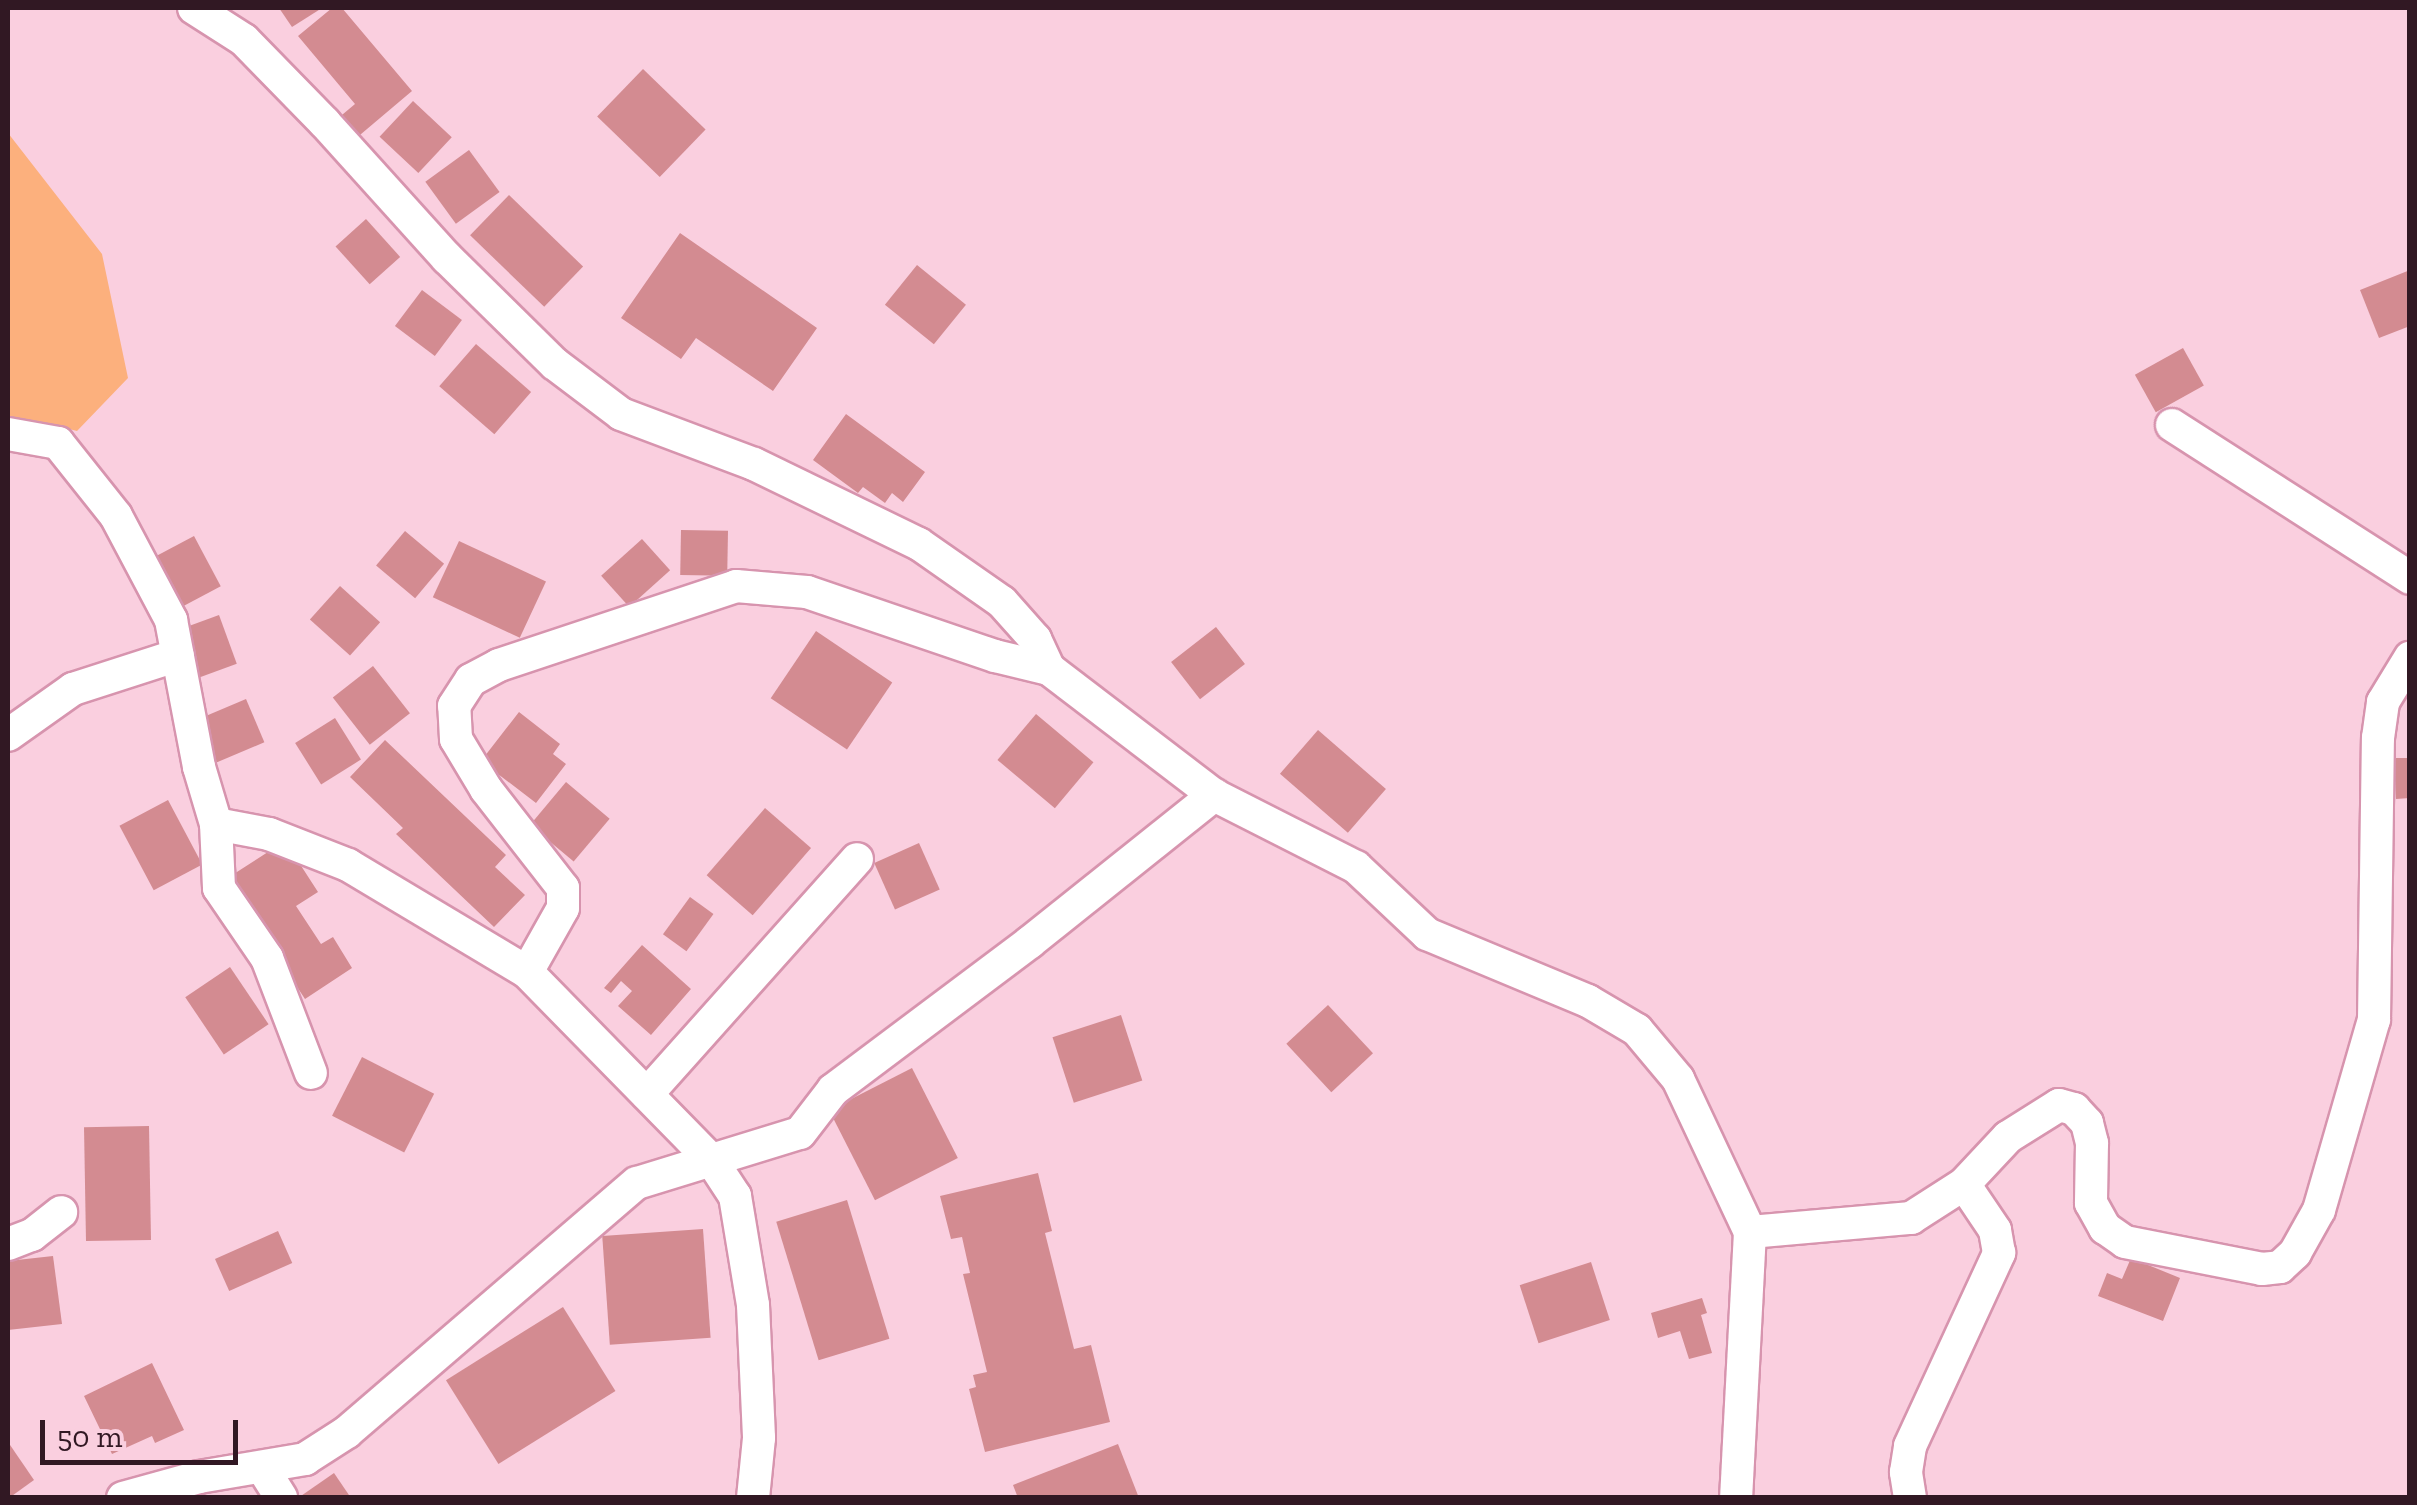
<!DOCTYPE html>
<html>
<head>
<meta charset="utf-8">
<style>
  body { margin:0 }
  #map { position:relative; width:2417px; height:1505px; overflow:hidden; background:#facfdf; font-family:"Zilla Slab",serif }
  div>[style] { position:absolute }
  .green>* { inset:0; background:#fcb07d }
  .building>* { inset:0; background:#d38b91; transform-origin:0 0 }
  .roads { filter:drop-shadow(2px 0 #d794ae) drop-shadow(-2px 0 #d794ae) drop-shadow(0 2px #d794ae) drop-shadow(0 -2px #d794ae) }
  .street>* { height:32px; margin:-16px; padding:0 16px; transform-origin:16px; border-radius:16px; background:#fff }
  span { translate:-50% -50%; white-space:nowrap; text-align:center; line-height:1.15; -webkit-text-stroke:8px #facfdf; paint-order:stroke }
  .frame { position:absolute; inset:0; border:10px solid #311823; pointer-events:none }
  .scale { position:absolute; left:40px; top:1420px; width:198px; height:45px; box-sizing:border-box; border:5px solid #311823; border-top:0; padding-left:12px; font-size:30px; line-height:35px; white-space:nowrap; color:#311823; -webkit-text-stroke:8px #facfdf; paint-order:stroke }
</style>
</head>
<body>
<div id="map">
  <div class="green">
    <i style="clip-path:polygon(8px 133px,102px 254px,128px 378px,77px 431px,38px 421px,8px 422px)"></i>
  </div>
  <div class="building">
    <i style="clip-path:polygon(279px 8px,322px 8px,292px 27px)"></i>
    <i style="clip-path:polygon(332px 8px,342px 8px,412px 91px,354px 140px,336px 120px,355px 104px,298px 36px)"></i>
    <i style="left:643px;top:69px;width:87px;height:66px;rotate:44deg"></i>
    <i style="left:413px;top:101px;width:53px;height:49px;rotate:43deg"></i>
    <i style="left:469px;top:150px;width:52px;height:54px;rotate:54deg"></i>
    <i style="left:509px;top:195px;width:103px;height:56px;rotate:44deg"></i>
    <i style="left:366px;top:219px;width:51px;height:41px;rotate:48deg"></i>
    <i style="clip-path:polygon(680px 233px,817px 328px,773px 391px,696px 338px,681px 359px,621px 318px)"></i>
    <i style="left:917px;top:265px;width:63px;height:51px;rotate:39deg"></i>
    <i style="clip-path:polygon(2410px 270px,2410px 326px,2379px 338px,2360px 290px)"></i>
    <i style="left:422px;top:290px;width:50px;height:45px;rotate:37deg"></i>
    <i style="left:476px;top:344px;width:73px;height:56px;rotate:41deg"></i>
    <i style="left:2183px;top:348px;width:43px;height:55px;rotate:61deg"></i>
    <i style="clip-path:polygon(846px 414px,925px 472px,903px 502px,892px 493px,885px 503px,863px 487px,858px 493px,813px 460px)"></i>
    <i style="left:681px;top:530px;width:47px;height:45px;rotate:1deg"></i>
    <i style="left:405px;top:531px;width:51px;height:45px;rotate:40deg"></i>
    <i style="left:194px;top:536px;width:57px;height:48px;rotate:62deg"></i>
    <i style="left:642px;top:539px;width:42px;height:55px;rotate:48deg"></i>
    <i style="left:459px;top:541px;width:96px;height:62px;rotate:25deg"></i>
    <i style="left:340px;top:586px;width:54px;height:45px;rotate:42deg"></i>
    <i style="left:219px;top:615px;width:52px;height:45px;rotate:70deg"></i>
    <i style="left:1216px;top:627px;width:47px;height:57px;rotate:52deg"></i>
    <i style="left:816px;top:631px;width:92px;height:81px;rotate:34deg"></i>
    <i style="left:373px;top:666px;width:60px;height:51px;rotate:52deg"></i>
    <i style="left:246px;top:699px;width:47px;height:52px;rotate:67deg"></i>
    <i style="clip-path:polygon(519px 712px,560px 744px,553px 754px,566px 764px,536px 803px,481px 761px)"></i>
    <i style="left:1036px;top:714px;width:75px;height:60px;rotate:40deg"></i>
    <i style="left:335px;top:718px;width:49px;height:47px;rotate:58deg"></i>
    <i style="left:1318px;top:730px;width:90px;height:58px;rotate:41deg"></i>
    <i style="clip-path:polygon(385px 740px,506px 855px,495px 867px,525px 895px,494px 927px,396px 834px,403px 828px,350px 777px)"></i>
    <i style="clip-path:polygon(2394px 758px,2410px 758px,2410px 798px,2396px 799px)"></i>
    <i style="left:566px;top:782px;width:57px;height:56px;rotate:40deg"></i>
    <i style="left:168px;top:800px;width:73px;height:55px;rotate:62deg"></i>
    <i style="left:765px;top:808px;width:61px;height:89px;rotate:41deg"></i>
    <i style="clip-path:polygon(285px 841px,318px 892px,296px 906px,321px 944px,333px 937px,352px 968px,305px 999px,226px 879px)"></i>
    <i style="left:919px;top:843px;width:51px;height:49px;rotate:66deg"></i>
    <i style="left:690px;top:897px;width:29px;height:46px;rotate:36deg"></i>
    <i style="clip-path:polygon(642px 945px,691px 989px,651px 1035px,618px 1006px,632px 991px,621px 981px,611px 993px,604px 988px)"></i>
    <i style="left:230px;top:967px;width:69px;height:54px;rotate:56deg"></i>
    <i style="left:1328px;top:1005px;width:66px;height:57px;rotate:47deg"></i>
    <i style="left:1121px;top:1015px;width:69px;height:72px;rotate:72deg"></i>
    <i style="left:362px;top:1057px;width:81px;height:66px;rotate:27deg"></i>
    <i style="left:912px;top:1068px;width:101px;height:93px;rotate:63deg"></i>
    <i style="left:149px;top:1126px;width:114px;height:65px;rotate:89deg"></i>
    <i style="clip-path:polygon(1038px 1173px,1052px 1231px,1045px 1233px,1074px 1349px,1091px 1345px,1110px 1422px,985px 1452px,969px 1389px,976px 1387px,973px 1375px,987px 1372px,963px 1274px,970px 1273px,962px 1237px,951px 1239px,940px 1196px)"></i>
    <i style="left:847px;top:1200px;width:145px;height:74px;rotate:73deg"></i>
    <i style="left:703px;top:1229px;width:109px;height:101px;rotate:86deg"></i>
    <i style="left:278px;top:1231px;width:35px;height:69px;rotate:66deg"></i>
    <i style="clip-path:polygon(53px 1256px,62px 1324px,8px 1330px,8px 1261px)"></i>
    <i style="clip-path:polygon(2131px 1258px,2180px 1278px,2163px 1321px,2098px 1296px,2107px 1273px,2122px 1279px)"></i>
    <i style="left:1591px;top:1262px;width:61px;height:75px;rotate:72deg"></i>
    <i style="clip-path:polygon(1702px 1298px,1707px 1313px,1701px 1315px,1712px 1353px,1689px 1359px,1680px 1331px,1658px 1338px,1651px 1313px)"></i>
    <i style="left:563px;top:1307px;width:99px;height:138px;rotate:58deg"></i>
    <i style="clip-path:polygon(152px 1363px,184px 1430px,155px 1443px,152px 1436px,112px 1454px,84px 1396px)"></i>
    <i style="clip-path:polygon(8px 1442px,34px 1480px,9px 1498px,8px 1498px)"></i>
    <i style="clip-path:polygon(1118px 1444px,1139px 1498px,1018px 1498px,1013px 1485px)"></i>
    <i style="clip-path:polygon(334px 1473px,351px 1498px,298px 1498px)"></i>
  </div>
  <div class="roads">
    <div class="street">
      <i style="left:194px;top:8px;width:59px;rotate:32.6deg"></i>
      <i style="left:244px;top:40px;width:116px;rotate:45.7deg"></i>
      <i style="left:325px;top:123px;width:182px;rotate:47.9deg"></i>
      <i style="left:447px;top:258px;width:151px;rotate:44.5deg"></i>
      <i style="left:555px;top:364px;width:83px;rotate:37.1deg"></i>
      <i style="left:621px;top:414px;width:142px;rotate:20.6deg"></i>
      <i style="left:754px;top:464px;width:183px;rotate:25.9deg"></i>
      <i style="left:919px;top:544px;width:101px;rotate:34.9deg"></i>
      <i style="left:1002px;top:602px;width:50px;rotate:48.3deg"></i>
      <i style="left:1035px;top:639px;width:33px;rotate:65deg"></i>
      <i style="left:2172px;top:425px;width:283px;rotate:32.7deg"></i>
      <i style="left:8px;top:434px;width:51px;rotate:10.2deg"></i>
      <i style="left:58px;top:443px;width:93px;rotate:51.5deg"></i>
      <i style="left:116px;top:516px;width:118px;rotate:62.1deg"></i>
      <i style="left:171px;top:620px;width:150px;rotate:79.2deg"></i>
      <i style="left:199px;top:767px;width:59px;rotate:73.4deg"></i>
      <i style="left:216px;top:824px;width:64px;rotate:87.3deg"></i>
      <i style="left:219px;top:888px;width:85px;rotate:55.6deg"></i>
      <i style="left:267px;top:958px;width:123px;rotate:69.1deg"></i>
      <i style="left:8px;top:735px;width:80px;rotate:-35.3deg"></i>
      <i style="left:73px;top:689px;width:110px;rotate:-17.9deg"></i>
      <i style="left:216px;top:824px;width:54px;rotate:10.7deg"></i>
      <i style="left:269px;top:834px;width:85px;rotate:21.4deg"></i>
      <i style="left:348px;top:865px;width:209px;rotate:30.9deg"></i>
      <i style="left:527px;top:972px;width:264px;rotate:45.6deg"></i>
      <i style="left:712px;top:1161px;width:42px;rotate:56.7deg"></i>
      <i style="left:735px;top:1196px;width:110px;rotate:80.6deg"></i>
      <i style="left:753px;top:1305px;width:133px;rotate:87.4deg"></i>
      <i style="left:759px;top:1438px;width:60px;rotate:95.7deg"></i>
      <i style="left:527px;top:972px;width:73px;rotate:-60.6deg"></i>
      <i style="left:563px;top:908px;width:20px;rotate:-90deg"></i>
      <i style="left:563px;top:888px;width:125px;rotate:-127.9deg"></i>
      <i style="left:486px;top:789px;width:58px;rotate:-121deg"></i>
      <i style="left:456px;top:739px;width:33px;rotate:-93deg"></i>
      <i style="left:454px;top:706px;width:31px;rotate:-57deg"></i>
      <i style="left:471px;top:680px;width:32px;rotate:-28deg"></i>
      <i style="left:499px;top:665px;width:250px;rotate:-18.4deg"></i>
      <i style="left:736px;top:586px;width:71px;rotate:4.8deg"></i>
      <i style="left:807px;top:592px;width:199px;rotate:18.8deg"></i>
      <i style="left:995px;top:656px;width:56px;rotate:13.5deg"></i>
      <i style="left:1049px;top:669px;width:208px;rotate:37.4deg"></i>
      <i style="left:1214px;top:795px;width:159px;rotate:26.9deg"></i>
      <i style="left:1356px;top:867px;width:98px;rotate:43.3deg"></i>
      <i style="left:1427px;top:934px;width:174px;rotate:22.6deg"></i>
      <i style="left:1588px;top:1001px;width:57px;rotate:30.6deg"></i>
      <i style="left:1637px;top:1030px;width:64px;rotate:50.1deg"></i>
      <i style="left:1678px;top:1079px;width:169px;rotate:64.8deg"></i>
      <i style="left:1750px;top:1232px;width:266px;rotate:93deg"></i>
      <i style="left:647px;top:1094px;width:315px;rotate:-48.2deg"></i>
      <i style="left:1750px;top:1232px;width:162px;rotate:-5deg"></i>
      <i style="left:1911px;top:1218px;width:63px;rotate:-32.7deg"></i>
      <i style="left:1964px;top:1184px;width:64px;rotate:-46.9deg"></i>
      <i style="left:2008px;top:1137px;width:60px;rotate:-32.1deg"></i>
      <i style="left:2059px;top:1105px;width:16px;rotate:15deg"></i>
      <i style="left:2074px;top:1109px;width:19px;rotate:47deg"></i>
      <i style="left:2087px;top:1123px;width:21px;rotate:76deg"></i>
      <i style="left:2092px;top:1143px;width:60px;rotate:91deg"></i>
      <i style="left:2091px;top:1203px;width:29px;rotate:61deg"></i>
      <i style="left:2105px;top:1228px;width:24px;rotate:35deg"></i>
      <i style="left:2125px;top:1242px;width:140px;rotate:11.1deg"></i>
      <i style="left:2262px;top:1269px;width:18px;rotate:-6deg"></i>
      <i style="left:2280px;top:1267px;width:21px;rotate:-43deg"></i>
      <i style="left:2295px;top:1253px;width:49px;rotate:-60.8deg"></i>
      <i style="left:2319px;top:1210px;width:198px;rotate:-73.9deg"></i>
      <i style="left:2374px;top:1020px;width:282px;rotate:-89.2deg"></i>
      <i style="left:2378px;top:738px;width:36px;rotate:-82deg"></i>
      <i style="left:2383px;top:702px;width:52px;rotate:-58.5deg"></i>
      <i style="left:8px;top:1244px;width:26px;rotate:-21deg"></i>
      <i style="left:32px;top:1235px;width:37px;rotate:-38deg"></i>
      <i style="left:262px;top:1467px;width:36px;rotate:58deg"></i>
      <i style="left:123px;top:1498px;width:79px;rotate:-15.4deg"></i>
      <i style="left:199px;top:1477px;width:108px;rotate:-9.6deg"></i>
      <i style="left:305px;top:1459px;width:50px;rotate:-32.7deg"></i>
      <i style="left:347px;top:1432px;width:382px;rotate:-40.7deg"></i>
      <i style="left:637px;top:1183px;width:170px;rotate:-17.1deg"></i>
      <i style="left:800px;top:1133px;width:54px;rotate:-52.5deg"></i>
      <i style="left:833px;top:1090px;width:246px;rotate:-36.9deg"></i>
      <i style="left:1030px;top:942px;width:236px;rotate:-38.6deg"></i>
      <i style="left:1910px;top:1498px;width:26px;rotate:-99deg"></i>
      <i style="left:1906px;top:1472px;width:26px;rotate:-81deg"></i>
      <i style="left:1910px;top:1446px;width:213px;rotate:-65.2deg"></i>
      <i style="left:1999px;top:1253px;width:23px;rotate:-100deg"></i>
      <i style="left:1995px;top:1230px;width:55px;rotate:-124deg"></i>
    </div>
  </div>
  <div class="frame"></div>
  <div class="scale">50 m</div>
</div>
</body>
</html>
